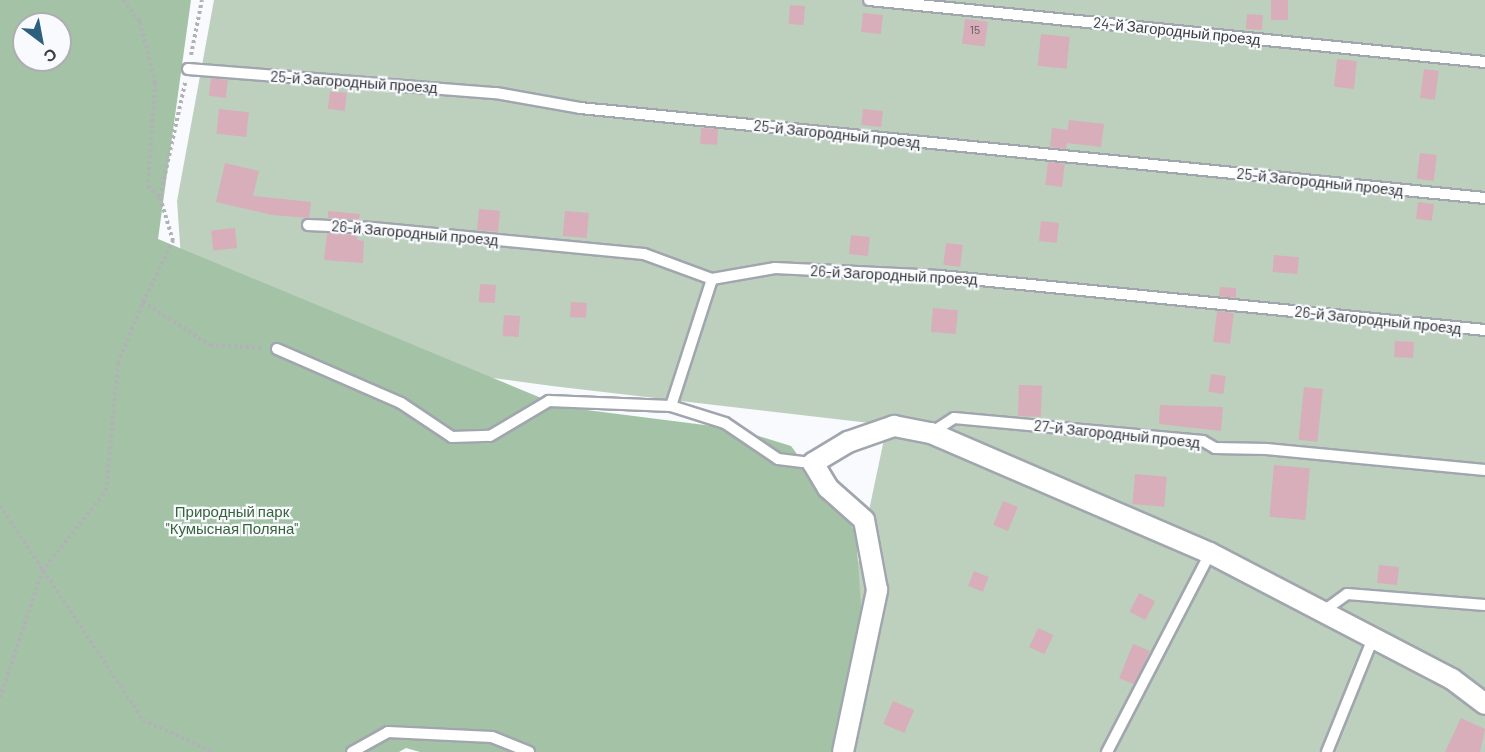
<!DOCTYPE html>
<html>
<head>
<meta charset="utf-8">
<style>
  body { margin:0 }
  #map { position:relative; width:1485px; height:752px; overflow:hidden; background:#f8fafe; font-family:Barlow,sans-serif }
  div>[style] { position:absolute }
  .green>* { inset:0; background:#bcd0bd }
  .forest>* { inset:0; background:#a4c2a5 }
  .building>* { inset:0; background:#d8aeba; transform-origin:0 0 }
  .path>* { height:4px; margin-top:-2px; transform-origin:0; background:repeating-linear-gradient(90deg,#b0b2b6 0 3px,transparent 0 6px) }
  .roads { filter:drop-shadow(2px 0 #a1a6ae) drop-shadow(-2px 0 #a1a6ae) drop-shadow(0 2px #a1a6ae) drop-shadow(0 -2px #a1a6ae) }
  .service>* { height:10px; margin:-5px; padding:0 5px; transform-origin:5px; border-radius:5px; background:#fff }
  .minor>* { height:20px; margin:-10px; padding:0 10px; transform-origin:10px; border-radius:10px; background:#fff }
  span { translate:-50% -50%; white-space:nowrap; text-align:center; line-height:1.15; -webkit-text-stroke:4.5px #f8fafe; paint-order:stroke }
  .number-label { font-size:12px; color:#61585e }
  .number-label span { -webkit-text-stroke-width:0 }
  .street-label { font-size:15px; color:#393c3f }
  .park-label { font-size:15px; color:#37643b }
  .north { position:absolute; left:12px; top:12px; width:60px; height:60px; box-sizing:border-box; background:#f8fafe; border:2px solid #acaeb2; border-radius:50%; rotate:148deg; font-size:16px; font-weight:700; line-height:24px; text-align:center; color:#393c3f }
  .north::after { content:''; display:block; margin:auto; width:21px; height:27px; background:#2d607d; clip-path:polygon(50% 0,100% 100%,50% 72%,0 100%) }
</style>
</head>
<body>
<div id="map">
  <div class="green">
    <i style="clip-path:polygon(214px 0,1485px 0,1485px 752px,803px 752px,820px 743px,887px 425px,552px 386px,277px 349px,183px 287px,177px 201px)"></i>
  </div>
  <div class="forest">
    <i style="clip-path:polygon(evenodd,0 0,191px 0,158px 239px,563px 407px,736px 429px,791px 446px,856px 532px,862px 621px,844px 752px,420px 752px,406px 748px,399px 752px,0 752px,0 0,24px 24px,60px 24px,60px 60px,24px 60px,24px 24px)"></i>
  </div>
  <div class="building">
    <i style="left:1271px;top:0;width:17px;height:20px"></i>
    <i style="left:790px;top:5px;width:15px;height:19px;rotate:4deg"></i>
    <i style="left:863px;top:13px;width:20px;height:19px;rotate:6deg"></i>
    <i style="left:1247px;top:14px;width:16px;height:15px;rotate:4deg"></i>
    <i style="left:965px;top:19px;width:23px;height:25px;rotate:7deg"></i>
    <i style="left:1041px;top:34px;width:29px;height:32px;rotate:6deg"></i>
    <i style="left:1337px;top:59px;width:20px;height:28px;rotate:6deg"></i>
    <i style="left:1424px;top:69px;width:15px;height:29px;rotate:8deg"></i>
    <i style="left:211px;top:78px;width:17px;height:18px;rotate:7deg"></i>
    <i style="left:330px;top:91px;width:17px;height:18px;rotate:7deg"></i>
    <i style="left:219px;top:109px;width:30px;height:25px;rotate:6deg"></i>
    <i style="left:863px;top:109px;width:20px;height:16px;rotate:6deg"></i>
    <i style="clip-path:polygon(1069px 120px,1104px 124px,1101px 147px,1067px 143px,1066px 149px,1050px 147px,1052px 128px,1068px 130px,1067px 134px)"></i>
    <i style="left:701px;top:128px;width:17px;height:16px;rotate:3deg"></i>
    <i style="left:1420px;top:153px;width:17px;height:26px;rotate:7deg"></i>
    <i style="left:1048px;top:162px;width:17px;height:23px;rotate:7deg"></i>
    <i style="clip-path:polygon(225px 163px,259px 171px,253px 196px,311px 202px,309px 218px,272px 215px,216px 202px)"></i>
    <i style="left:1418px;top:202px;width:16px;height:17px;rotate:7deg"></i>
    <i style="left:479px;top:209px;width:21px;height:21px;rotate:5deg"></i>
    <i style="clip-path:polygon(328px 211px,360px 214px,359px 220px,328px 218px)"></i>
    <i style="left:565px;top:211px;width:24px;height:25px;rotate:5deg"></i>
    <i style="left:1041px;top:221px;width:18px;height:20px;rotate:6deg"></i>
    <i style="left:235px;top:228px;width:20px;height:24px;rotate:84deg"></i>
    <i style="clip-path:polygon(327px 233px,358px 235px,357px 240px,364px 241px,363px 263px,324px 260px)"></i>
    <i style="left:851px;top:235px;width:19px;height:19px;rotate:6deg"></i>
    <i style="left:946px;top:243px;width:17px;height:22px;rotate:7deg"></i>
    <i style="left:1274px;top:255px;width:25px;height:17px;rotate:5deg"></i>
    <i style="left:480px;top:284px;width:16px;height:18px;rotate:4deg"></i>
    <i style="clip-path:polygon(1220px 287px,1236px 288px,1236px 298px,1219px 296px)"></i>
    <i style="left:571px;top:302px;width:16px;height:15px;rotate:4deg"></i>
    <i style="left:933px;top:308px;width:25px;height:24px;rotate:5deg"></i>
    <i style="left:1217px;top:311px;width:17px;height:31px;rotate:7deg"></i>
    <i style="left:504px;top:315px;width:16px;height:21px;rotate:4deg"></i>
    <i style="left:1395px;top:341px;width:19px;height:16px;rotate:3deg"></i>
    <i style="left:1211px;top:374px;width:15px;height:18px;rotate:8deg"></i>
    <i style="left:1019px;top:385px;width:23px;height:31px;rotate:2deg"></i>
    <i style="left:1304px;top:387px;width:19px;height:53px;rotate:6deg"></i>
    <i style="clip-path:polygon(1160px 405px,1223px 407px,1221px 431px,1159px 424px)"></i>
    <i style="left:1274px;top:465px;width:36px;height:52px;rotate:5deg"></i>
    <i style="left:1135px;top:474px;width:32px;height:30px;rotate:5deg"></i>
    <i style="left:1003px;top:501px;width:16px;height:26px;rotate:22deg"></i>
    <i style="left:1379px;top:565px;width:20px;height:18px;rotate:6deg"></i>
    <i style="left:974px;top:571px;width:16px;height:16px;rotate:22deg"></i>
    <i style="left:1139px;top:593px;width:18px;height:21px;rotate:27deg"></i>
    <i style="left:1038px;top:628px;width:17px;height:21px;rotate:25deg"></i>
    <i style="left:1133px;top:644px;width:18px;height:37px;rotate:22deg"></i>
    <i style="left:893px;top:701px;width:23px;height:25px;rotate:23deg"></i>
    <i style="clip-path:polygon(1461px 718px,1485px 729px,1480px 752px,1445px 752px)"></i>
  </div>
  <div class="path">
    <i style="left:123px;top:0;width:28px;rotate:52deg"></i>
    <i style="left:140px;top:22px;width:63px;rotate:76.2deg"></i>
    <i style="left:155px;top:83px;width:103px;rotate:93.9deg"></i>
    <i style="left:148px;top:186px;width:16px;rotate:43deg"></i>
    <i style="left:191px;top:55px;width:56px;rotate:-78.7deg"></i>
    <i style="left:143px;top:302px;width:68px;rotate:-63.8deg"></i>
    <i style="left:173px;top:241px;width:46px;rotate:-106.5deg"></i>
    <i style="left:160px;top:197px;width:117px;rotate:-77.6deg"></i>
    <i style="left:0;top:506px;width:257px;rotate:56.2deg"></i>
    <i style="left:143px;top:720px;width:77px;rotate:24.6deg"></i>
    <i style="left:0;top:698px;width:134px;rotate:-71.7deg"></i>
    <i style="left:42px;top:571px;width:102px;rotate:-51.3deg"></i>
    <i style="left:106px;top:491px;width:129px;rotate:-84.6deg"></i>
    <i style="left:118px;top:363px;width:66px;rotate:-67.7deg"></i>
    <i style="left:143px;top:302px;width:80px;rotate:32.7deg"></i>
    <i style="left:210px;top:345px;width:54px;rotate:3.2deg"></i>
  </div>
  <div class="roads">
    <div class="service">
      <i style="left:869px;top:0;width:619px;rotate:5.75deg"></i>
      <i style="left:188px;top:69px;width:309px;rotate:4.5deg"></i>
      <i style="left:496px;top:93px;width:85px;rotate:10.1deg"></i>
      <i style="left:580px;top:108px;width:909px;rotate:5.68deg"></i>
      <i style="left:308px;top:225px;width:65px;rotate:2.6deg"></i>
      <i style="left:373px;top:228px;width:272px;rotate:5.5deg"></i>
      <i style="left:644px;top:254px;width:72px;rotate:20.2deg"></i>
      <i style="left:712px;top:279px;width:64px;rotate:-9.9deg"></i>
      <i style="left:775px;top:268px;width:165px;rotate:2.8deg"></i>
      <i style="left:940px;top:276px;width:548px;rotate:5.66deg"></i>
      <i style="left:277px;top:349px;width:135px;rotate:23.5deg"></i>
      <i style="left:401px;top:403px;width:61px;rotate:33.7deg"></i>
      <i style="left:452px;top:437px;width:38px;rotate:-2deg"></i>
      <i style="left:490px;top:436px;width:69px;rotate:-30.7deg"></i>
      <i style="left:549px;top:401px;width:122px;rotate:2.3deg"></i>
      <i style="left:671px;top:406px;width:57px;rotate:17.5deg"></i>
      <i style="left:725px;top:423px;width:64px;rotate:34.2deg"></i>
      <i style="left:778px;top:459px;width:35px;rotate:7deg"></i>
      <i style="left:671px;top:406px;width:133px;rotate:-72.1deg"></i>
      <i style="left:931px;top:433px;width:27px;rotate:-33deg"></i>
      <i style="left:954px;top:418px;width:250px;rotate:5.3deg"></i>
      <i style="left:1203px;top:441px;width:14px;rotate:30deg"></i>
      <i style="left:1215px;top:448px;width:51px;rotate:1.1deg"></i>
      <i style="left:1266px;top:449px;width:220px;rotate:5.5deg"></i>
      <i style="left:1325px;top:610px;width:27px;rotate:-36deg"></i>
      <i style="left:1347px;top:594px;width:138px;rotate:4.6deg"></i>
      <i style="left:352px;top:752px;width:41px;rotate:-29.1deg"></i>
      <i style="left:388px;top:732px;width:104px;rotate:2.8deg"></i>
      <i style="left:492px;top:737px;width:40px;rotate:22deg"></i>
      <i style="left:1107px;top:752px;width:224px;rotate:-62.6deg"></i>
      <i style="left:1327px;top:752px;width:123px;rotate:-68deg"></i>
    </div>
    <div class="minor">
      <i style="left:843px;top:752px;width:166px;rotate:-78.1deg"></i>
      <i style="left:877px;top:590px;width:71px;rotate:-100.5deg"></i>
      <i style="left:864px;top:520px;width:48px;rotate:-138.4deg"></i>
      <i style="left:828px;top:488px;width:29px;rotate:-121deg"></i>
      <i style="left:813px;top:463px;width:41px;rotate:-31deg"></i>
      <i style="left:848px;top:442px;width:49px;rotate:-19.2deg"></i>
      <i style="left:894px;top:426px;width:38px;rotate:11deg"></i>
      <i style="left:931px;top:433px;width:304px;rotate:23.3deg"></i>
      <i style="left:1210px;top:553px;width:273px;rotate:27.5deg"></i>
      <i style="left:1452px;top:679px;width:41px;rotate:37.1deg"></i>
    </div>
  </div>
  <div class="number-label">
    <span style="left:975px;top:30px">15</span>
  </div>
  <div class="street-label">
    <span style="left:1177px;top:31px;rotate:6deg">24-й Загородный проезд</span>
    <span style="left:354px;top:82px;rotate:4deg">25-й Загородный проезд</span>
    <span style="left:837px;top:134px;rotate:6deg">25-й Загородный проезд</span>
    <span style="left:1320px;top:182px;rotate:6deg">25-й Загородный проезд</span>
    <span style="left:415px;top:233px;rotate:5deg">26-й Загородный проезд</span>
    <span style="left:894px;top:275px;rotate:3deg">26-й Загородный проезд</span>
    <span style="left:1378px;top:320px;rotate:6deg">26-й Загородный проезд</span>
    <span style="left:1117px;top:434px;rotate:6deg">27-й Загородный проезд</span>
  </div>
  <div class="park-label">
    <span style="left:232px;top:520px">Природный парк<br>"Кумысная Поляна"</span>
  </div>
  <div class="north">С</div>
</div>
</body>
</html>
